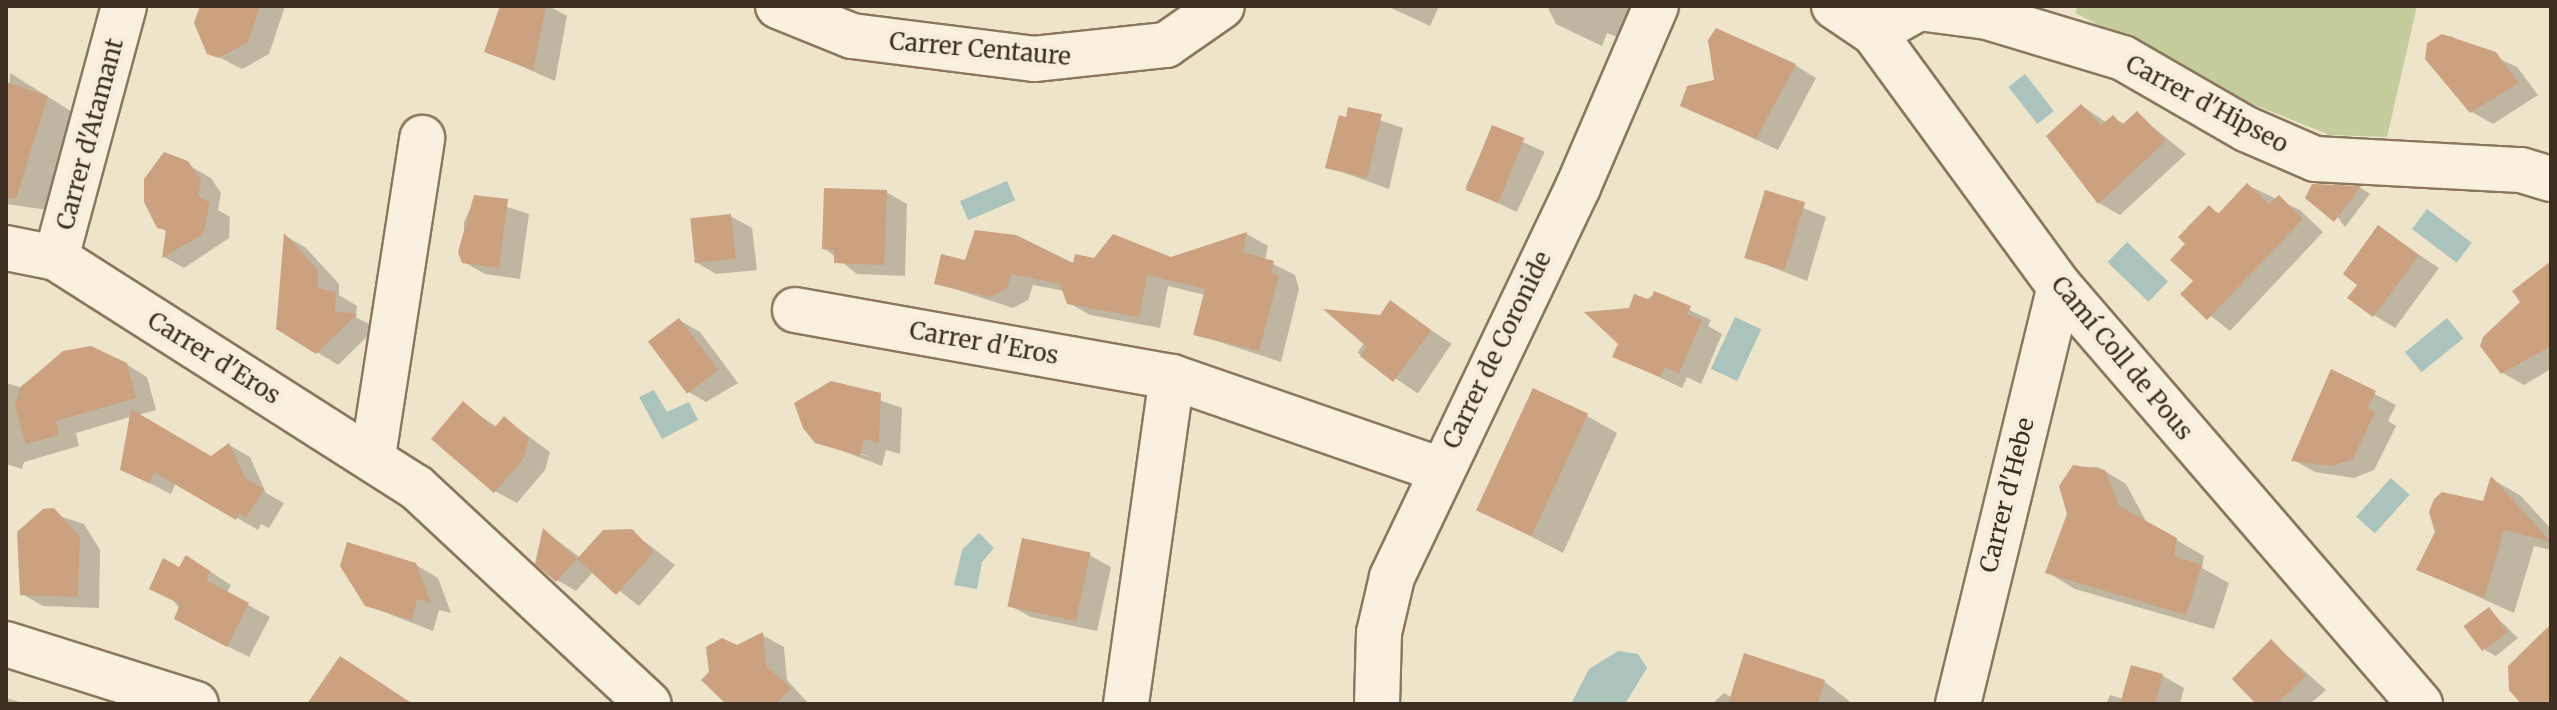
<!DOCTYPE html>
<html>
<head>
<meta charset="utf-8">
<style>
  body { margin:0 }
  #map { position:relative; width:2557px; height:710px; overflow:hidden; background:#eee4c9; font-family:Merriweather,serif }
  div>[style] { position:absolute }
  .green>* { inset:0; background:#c6cd9c }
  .water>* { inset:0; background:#aac3bc; transform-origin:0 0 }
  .shadow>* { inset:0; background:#0003; transform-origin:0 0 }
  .building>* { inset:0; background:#cca180; transform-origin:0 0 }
  .roads { filter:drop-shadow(2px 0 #8b775e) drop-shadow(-2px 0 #8b775e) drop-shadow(0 2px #8b775e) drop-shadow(0 -2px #8b775e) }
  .street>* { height:44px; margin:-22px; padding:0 22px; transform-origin:22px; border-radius:22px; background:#f9f1dd }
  span { translate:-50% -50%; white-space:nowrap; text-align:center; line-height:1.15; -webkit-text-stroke:8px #f6eed9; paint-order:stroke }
  .street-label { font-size:24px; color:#3c2e21 }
  .frame { position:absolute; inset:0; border:8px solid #3c2e21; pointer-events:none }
</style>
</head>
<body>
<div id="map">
  <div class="green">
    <i style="clip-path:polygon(2078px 6px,2417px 6px,2387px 137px,2330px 135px,2247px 102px,2075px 13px)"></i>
  </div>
  <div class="water">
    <i style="left:2025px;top:74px;width:47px;height:21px;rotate:52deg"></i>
    <i style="left:1007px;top:181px;width:21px;height:51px;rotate:67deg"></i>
    <i style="left:2427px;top:209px;width:56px;height:25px;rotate:37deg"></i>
    <i style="left:2127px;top:242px;width:57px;height:28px;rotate:44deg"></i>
    <i style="left:1735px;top:317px;width:29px;height:57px;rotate:25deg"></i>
    <i style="left:2447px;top:318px;width:26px;height:54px;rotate:51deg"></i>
    <i style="clip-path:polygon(654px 390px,667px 412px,689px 402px,698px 420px,662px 439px,639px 397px)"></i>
    <i style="left:2391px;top:478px;width:25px;height:52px;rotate:42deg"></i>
    <i style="clip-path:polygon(979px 533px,994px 548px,982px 562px,977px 589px,954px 585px,962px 550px)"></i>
    <i style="clip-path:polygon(1618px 651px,1638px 654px,1647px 668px,1625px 704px,1571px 704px,1589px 669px)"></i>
  </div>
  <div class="shadow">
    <i style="clip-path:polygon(202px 6px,285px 6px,269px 54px,242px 69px,209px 52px)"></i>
    <i style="clip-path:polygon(503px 6px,549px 6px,567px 16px,555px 81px,486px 51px)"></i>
    <i style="clip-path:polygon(1387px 6px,1439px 6px,1430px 26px)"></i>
    <i style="clip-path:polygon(1547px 6px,1624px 6px,1633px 11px,1623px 39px,1607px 33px,1602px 46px,1556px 24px)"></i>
    <i style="clip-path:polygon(2450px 36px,2517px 67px,2538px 95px,2493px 124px,2472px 112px,2429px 45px)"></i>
    <i style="clip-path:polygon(1795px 65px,1816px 78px,1778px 150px,1682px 105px)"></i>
    <i style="clip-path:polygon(10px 73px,77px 115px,48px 210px,6px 204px)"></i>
    <i style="clip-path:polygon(2082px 106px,2107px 123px,2113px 118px,2125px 124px,2137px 114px,2186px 154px,2120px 215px,2099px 203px)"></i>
    <i style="clip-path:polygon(1350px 110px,1403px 128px,1389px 189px,1328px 167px)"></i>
    <i style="left:1493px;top:128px;width:57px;height:66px;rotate:25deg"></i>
    <i style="clip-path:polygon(190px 166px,211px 178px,221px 193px,218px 210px,230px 217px,229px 238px,184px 268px,164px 257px,168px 232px,158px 227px)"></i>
    <i style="clip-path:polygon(2247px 185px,2300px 210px,2323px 232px,2230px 331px,2183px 294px,2196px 281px,2188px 244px,2209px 208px,2220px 214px)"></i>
    <i style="clip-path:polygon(2314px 186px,2361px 188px,2370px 194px,2345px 227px)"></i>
    <i style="clip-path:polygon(886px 192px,907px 204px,905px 276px,857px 274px,824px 248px)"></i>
    <i style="clip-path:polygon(1766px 193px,1826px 217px,1807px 281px,1747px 257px)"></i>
    <i style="clip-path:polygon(476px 197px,529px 214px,520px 279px,485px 274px,464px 262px,464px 222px)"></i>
    <i style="clip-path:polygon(730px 216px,752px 228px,757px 270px,716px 274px,694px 261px)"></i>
    <i style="clip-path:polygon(2379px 228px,2439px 268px,2395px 328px,2374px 315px,2360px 284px)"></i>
    <i style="clip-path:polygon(1247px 234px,1268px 246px,1265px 260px,1295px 275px,1299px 289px,1281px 362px,1195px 334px,1205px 295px,1168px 286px,1160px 328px,1090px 315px,1069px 303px,1065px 291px,1033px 285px,1028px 300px,1013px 308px,936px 283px,1095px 260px,1171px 259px)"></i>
    <i style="clip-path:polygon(286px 236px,306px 248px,339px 284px,339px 295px,357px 306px,356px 317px,376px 328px,338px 365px,317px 352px)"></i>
    <i style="clip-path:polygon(2551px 269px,2551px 369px,2524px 385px,2503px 373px)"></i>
    <i style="clip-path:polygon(1655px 294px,1711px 320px,1708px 326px,1722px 334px,1701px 384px,1687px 377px,1682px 388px,1615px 356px,1630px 309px)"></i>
    <i style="left:1391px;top:303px;width:73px;height:60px;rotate:34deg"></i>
    <i style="clip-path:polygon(679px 320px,700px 332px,738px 383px,706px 402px,685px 390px)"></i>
    <i style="clip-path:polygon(64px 353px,126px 364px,147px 377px,156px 410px,138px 415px,212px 458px,229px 445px,250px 457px,266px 493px,284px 503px,269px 528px,261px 524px,258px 530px,176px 483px,171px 494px,121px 469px,130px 417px,76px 433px,79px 446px,24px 462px,22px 469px,6px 464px,6px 383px,20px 387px)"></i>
    <i style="clip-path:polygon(2332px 372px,2396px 405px,2388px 421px,2396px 426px,2374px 470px,2354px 478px,2315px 472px,2294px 460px)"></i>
    <i style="clip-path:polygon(831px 383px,902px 408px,900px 454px,886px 450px,882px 466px,830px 446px,870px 457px,826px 440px,796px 404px)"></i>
    <i style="clip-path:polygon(463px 404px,497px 427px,505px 419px,550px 452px,545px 470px,517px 503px,495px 491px)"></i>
    <i style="clip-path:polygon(1587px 416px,1617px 433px,1563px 553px,1478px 509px)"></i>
    <i style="clip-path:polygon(2074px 467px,2098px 467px,2126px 484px,2147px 523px,2204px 556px,2202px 568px,2229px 583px,2214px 629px,2075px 589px,2047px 572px,2069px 515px)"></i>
    <i style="clip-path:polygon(2492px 479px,2521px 496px,2551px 529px,2551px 550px,2534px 546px,2514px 613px,2419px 570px,2437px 533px,2484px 503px)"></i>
    <i style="clip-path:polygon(44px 511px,84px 524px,100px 550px,99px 608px,43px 606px,22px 594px)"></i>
    <i style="clip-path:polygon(544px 531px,581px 558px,631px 531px,675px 565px,639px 606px,594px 571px,576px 591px,557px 580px)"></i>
    <i style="clip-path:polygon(1089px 555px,1111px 567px,1097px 631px,1031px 617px,1009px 605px)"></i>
    <i style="clip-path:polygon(416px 565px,438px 578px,451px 613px,439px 610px,433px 631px,366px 605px)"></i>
    <i style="clip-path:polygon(180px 569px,208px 570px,231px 585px,227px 593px,270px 617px,249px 657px,197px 631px,173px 600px)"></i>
    <i style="clip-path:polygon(2489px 610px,2518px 638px,2496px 656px,2485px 650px)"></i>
    <i style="clip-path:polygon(762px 635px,784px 647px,787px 680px,809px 704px,729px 704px,706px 653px,711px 644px,738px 647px)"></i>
    <i style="clip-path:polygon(2272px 642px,2326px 690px,2310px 704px,2258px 704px)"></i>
    <i style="clip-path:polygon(1746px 656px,1825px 682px,1853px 704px,1757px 704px)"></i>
    <i style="clip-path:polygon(2163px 676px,2184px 688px,2180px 704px,2106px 704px,2110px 695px,2124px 699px)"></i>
    <i style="clip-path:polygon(1724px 693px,1743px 704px,1712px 704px)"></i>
    <i style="clip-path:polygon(6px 698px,27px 704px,6px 704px)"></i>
  </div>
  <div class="building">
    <i style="clip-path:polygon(200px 6px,260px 6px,248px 42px,219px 58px,207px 54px,194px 23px)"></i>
    <i style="clip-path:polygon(500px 6px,546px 6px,533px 70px,484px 52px)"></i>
    <i style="clip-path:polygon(1716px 28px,1796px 64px,1756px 139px,1680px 106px,1687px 86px,1714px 80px,1708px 40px)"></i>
    <i style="clip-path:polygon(2442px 34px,2496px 52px,2518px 83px,2470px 113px,2425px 59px,2427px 43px)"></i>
    <i style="clip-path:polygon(6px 82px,48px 96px,16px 199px,6px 198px)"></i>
    <i style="clip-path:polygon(2081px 104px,2101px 125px,2113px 115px,2122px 125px,2137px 111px,2166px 141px,2098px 204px,2046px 136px)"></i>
    <i style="clip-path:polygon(1348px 107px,1382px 114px,1367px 178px,1325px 168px,1339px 115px,1346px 117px)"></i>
    <i style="left:1492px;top:125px;width:35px;height:70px;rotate:22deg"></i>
    <i style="clip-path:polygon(164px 152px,188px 161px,201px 180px,198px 196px,210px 203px,203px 234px,162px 258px,166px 230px,157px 228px,144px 202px,144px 179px)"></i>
    <i style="clip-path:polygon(2247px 183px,2269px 204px,2279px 195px,2303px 219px,2207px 320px,2180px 294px,2193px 281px,2170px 260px,2185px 244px,2178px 237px,2209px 205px,2218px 214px)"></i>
    <i style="clip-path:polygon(2312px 184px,2314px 184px,2361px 186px,2334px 222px,2305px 198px)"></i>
    <i style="clip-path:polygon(824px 188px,887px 190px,884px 265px,834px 263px,834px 250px,822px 249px)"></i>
    <i style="left:1765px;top:190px;width:42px;height:71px;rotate:17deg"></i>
    <i style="clip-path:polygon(474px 195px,508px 199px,499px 268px,462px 263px,458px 252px)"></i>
    <i style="left:731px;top:214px;width:45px;height:41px;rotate:84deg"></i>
    <i style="clip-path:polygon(2378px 225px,2419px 255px,2373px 317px,2347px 298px,2357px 285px,2343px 274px)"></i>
    <i style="clip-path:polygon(975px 230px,1016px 235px,1073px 263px,1075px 254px,1094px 258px,1113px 234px,1171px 257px,1247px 232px,1243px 252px,1274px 261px,1271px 273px,1279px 275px,1259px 351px,1193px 335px,1205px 289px,1147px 275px,1139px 317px,1067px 304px,1060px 284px,1011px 274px,1007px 288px,990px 297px,934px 284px,941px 254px,965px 260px)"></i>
    <i style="clip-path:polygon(284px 233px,318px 270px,318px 288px,336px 292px,335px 311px,357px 314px,316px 354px,276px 329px)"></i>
    <i style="clip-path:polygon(2551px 261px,2551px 346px,2501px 374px,2480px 346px,2483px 337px,2520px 302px,2512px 291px)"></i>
    <i style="clip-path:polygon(1654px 291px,1691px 306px,1687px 314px,1702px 320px,1679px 373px,1665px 367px,1660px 377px,1612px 357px,1618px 344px,1584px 312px,1629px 308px,1634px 294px,1650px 300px)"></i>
    <i style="clip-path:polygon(1390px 300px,1431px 330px,1393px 382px,1360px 356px,1367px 347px,1323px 309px,1380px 315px)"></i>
    <i style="left:679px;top:318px;width:65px;height:39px;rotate:53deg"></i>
    <i style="clip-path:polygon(91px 346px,127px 363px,136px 398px,56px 421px,59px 435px,26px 444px,15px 407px,20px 388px,63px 351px)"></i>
    <i style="clip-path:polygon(2331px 369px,2376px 391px,2367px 408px,2375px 412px,2353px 459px,2331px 466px,2291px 461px)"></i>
    <i style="clip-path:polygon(831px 381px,881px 393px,879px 443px,864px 439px,860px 456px,815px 443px,803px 428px,794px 403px)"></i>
    <i style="left:1533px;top:388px;width:61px;height:135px;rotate:25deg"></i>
    <i style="clip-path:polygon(463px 401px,494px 428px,504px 416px,529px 438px,524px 458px,494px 493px,431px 439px)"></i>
    <i style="clip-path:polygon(131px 409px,211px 456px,229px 443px,245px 478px,264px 489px,246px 518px,239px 513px,236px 520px,154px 472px,149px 483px,120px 470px)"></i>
    <i style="clip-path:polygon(2073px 465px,2105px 470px,2119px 506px,2177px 538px,2174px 556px,2202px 565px,2186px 615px,2045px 573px,2067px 514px,2059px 486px)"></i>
    <i style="clip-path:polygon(2491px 476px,2551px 542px,2504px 530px,2484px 598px,2416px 570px,2435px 532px,2429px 512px,2434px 499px,2442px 492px,2483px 501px)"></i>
    <i style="clip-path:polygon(54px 508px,80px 537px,78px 597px,20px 595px,17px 532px,43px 509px)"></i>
    <i style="clip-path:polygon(543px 528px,577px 559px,556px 582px,535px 564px)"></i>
    <i style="clip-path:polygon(632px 529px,654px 552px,616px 595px,577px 559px,603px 530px)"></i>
    <i style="left:1022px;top:538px;width:70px;height:70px;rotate:12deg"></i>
    <i style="clip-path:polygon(347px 542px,416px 563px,431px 603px,417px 599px,412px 620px,365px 606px,340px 566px)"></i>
    <i style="clip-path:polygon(186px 555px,210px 571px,206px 580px,249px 603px,227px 647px,174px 619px,180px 604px,149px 589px,163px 558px,179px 567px)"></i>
    <i style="left:2489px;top:607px;width:31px;height:32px;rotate:53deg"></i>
    <i style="clip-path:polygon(2551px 624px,2551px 704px,2521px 704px,2509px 690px,2508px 666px)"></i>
    <i style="clip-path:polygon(763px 632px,766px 666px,791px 688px,776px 704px,726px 704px,701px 680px,709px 672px,706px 647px,722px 638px,737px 645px)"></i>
    <i style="clip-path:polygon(2271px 639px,2306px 676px,2276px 704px,2256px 704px,2232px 679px)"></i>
    <i style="clip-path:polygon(1744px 653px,1825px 680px,1818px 704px,1728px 704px)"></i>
    <i style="clip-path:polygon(340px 656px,413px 704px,307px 704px)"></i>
    <i style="clip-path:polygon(2131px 665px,2163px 674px,2155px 704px,2120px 704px)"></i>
  </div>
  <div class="roads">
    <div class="street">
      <i style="left:778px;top:6px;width:80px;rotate:22.1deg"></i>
      <i style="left:852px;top:36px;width:183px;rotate:7.2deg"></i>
      <i style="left:1034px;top:59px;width:133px;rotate:-6.1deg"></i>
      <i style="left:1166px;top:45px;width:68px;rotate:-34.9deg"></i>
      <i style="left:1834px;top:6px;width:48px;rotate:34deg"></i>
      <i style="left:1874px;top:33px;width:315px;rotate:53.8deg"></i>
      <i style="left:2060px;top:287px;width:551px;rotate:49.2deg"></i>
      <i style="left:1874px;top:33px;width:51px;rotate:-29.1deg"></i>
      <i style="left:1919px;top:8px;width:69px;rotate:7.5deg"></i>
      <i style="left:1987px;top:17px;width:142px;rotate:16.8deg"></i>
      <i style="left:2123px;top:58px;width:142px;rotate:30deg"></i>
      <i style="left:2246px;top:129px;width:75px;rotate:23.5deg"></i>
      <i style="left:2315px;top:159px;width:206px;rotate:3.1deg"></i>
      <i style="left:2521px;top:170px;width:31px;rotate:17deg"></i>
      <i style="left:6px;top:248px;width:51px;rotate:11.3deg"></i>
      <i style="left:56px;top:258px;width:261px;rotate:-74.9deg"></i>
      <i style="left:56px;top:258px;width:427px;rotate:32.5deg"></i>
      <i style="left:416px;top:487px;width:318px;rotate:43deg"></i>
      <i style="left:795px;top:310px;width:383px;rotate:10.1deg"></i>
      <i style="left:373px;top:456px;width:322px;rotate:-81.2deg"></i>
      <i style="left:6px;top:644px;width:199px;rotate:17.5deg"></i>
      <i style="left:1126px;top:704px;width:330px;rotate:-82deg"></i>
      <i style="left:1172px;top:377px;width:281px;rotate:19.1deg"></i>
      <i style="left:1377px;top:704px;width:71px;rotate:-88.4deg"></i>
      <i style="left:1379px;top:633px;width:57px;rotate:-76.9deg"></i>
      <i style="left:1392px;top:577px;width:432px;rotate:-64.5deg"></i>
      <i style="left:1578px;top:187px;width:197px;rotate:-66.7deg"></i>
      <i style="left:1958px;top:704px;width:429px;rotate:-76.3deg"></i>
    </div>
  </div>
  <div class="street-label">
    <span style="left:980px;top:49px;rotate:5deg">Carrer Centaure</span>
    <span style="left:2207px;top:104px;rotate:28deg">Carrer d'Hipseo</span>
    <span style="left:90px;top:134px;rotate:-75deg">Carrer d'Atamant</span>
    <span style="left:984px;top:343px;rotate:10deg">Carrer d'Eros</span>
    <span style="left:1497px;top:350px;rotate:-64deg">Carrer de Coronide</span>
    <span style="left:214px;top:358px;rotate:32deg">Carrer d'Eros</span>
    <span style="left:2122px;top:358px;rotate:50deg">Camí Coll de Pous</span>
    <span style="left:2007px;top:495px;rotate:-76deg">Carrer d'Hebe</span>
  </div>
  <div class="frame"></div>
</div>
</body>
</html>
